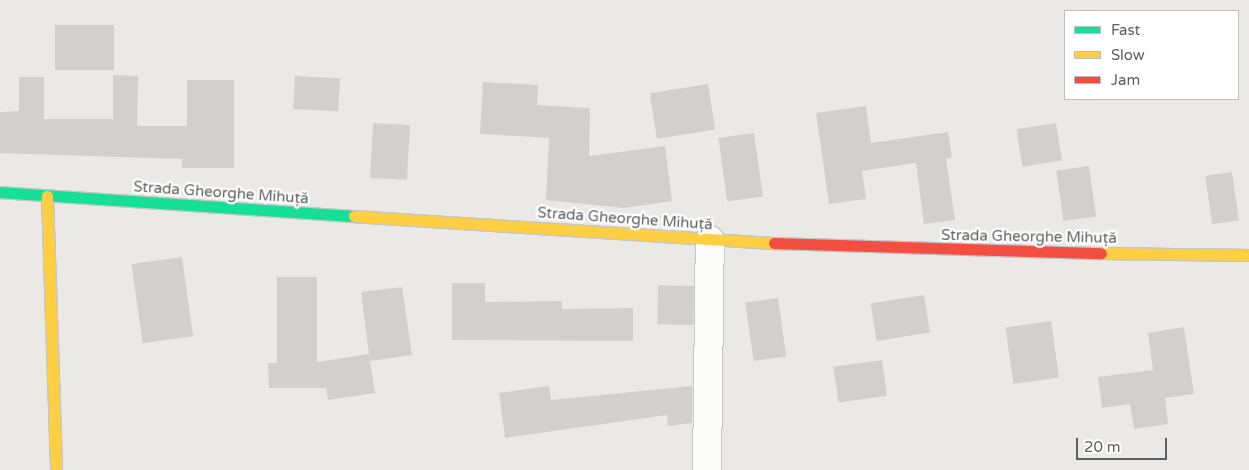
<!DOCTYPE html>
<html>
<head>
<meta charset="utf-8">
<style>
  body { margin:0 }
  #map { position:relative; width:1249px; height:470px; overflow:hidden; background:#ebe9e6; font-family:"Varela Round",sans-serif }
  div>[style] { position:absolute }
  .building>* { inset:0; background:#d2d0cf; transform-origin:0 0 }
  .roads { filter:drop-shadow(1px 0 #c5c6c6) drop-shadow(-1px 0 #c5c6c6) drop-shadow(0 1px #c5c6c6) drop-shadow(0 -1px #c5c6c6) }
  .street>* { height:28px; margin:-14px; padding:0 14px; transform-origin:14px; border-radius:14px; background:#fcfcfb }
  .fast>* { height:11px; margin:-5.5px; padding:0 5.5px; transform-origin:5.5px; border-radius:5.5px; background:#16e098 }
  .slow>* { height:11px; margin:-5.5px; padding:0 5.5px; transform-origin:5.5px; border-radius:5.5px; background:#ffcf43 }
  .jam>* { height:11px; margin:-5.5px; padding:0 5.5px; transform-origin:5.5px; border-radius:5.5px; background:#f24e42 }
  span { translate:-50% -50%; white-space:nowrap; text-align:center; line-height:1.15; -webkit-text-stroke:4.5px #fff; paint-order:stroke }
  .street-label { font-size:15px; color:#5c6064 }
  .legend { position:absolute; left:1064px; top:10px; width:175px; height:90px; box-sizing:border-box; background:#fff; border:1px solid #bebfc1; margin:0; padding:6px 9px; list-style:none; font-size:15px; color:#5c6064 }
  .legend li { display:flex; align-items:center; gap:10px; height:25px }
  .legend b { width:25px; border:1px solid #bebfc1 }
  .scale { position:absolute; left:1076px; top:438px; width:91px; height:22px; box-sizing:border-box; border:2px solid #5c6064; border-top:0; padding-left:6px; font-size:15px; line-height:18px; white-space:nowrap; color:#5c6064; -webkit-text-stroke:4px #fff; paint-order:stroke }
</style>
</head>
<body>
<div id="map">
  <div class="building">
    <i style="left:55px;top:25px;width:59px;height:45px"></i>
    <i style="clip-path:polygon(113px 75px,138px 76px,137px 126px,187px 126px,187px 80px,234px 80px,234px 168px,182px 168px,182px 159px,0 153px,0 112px,19px 111px,19px 77px,44px 77px,44px 119px,113px 119px)"></i>
    <i style="left:295px;top:76px;width:45px;height:33px;rotate:3deg"></i>
    <i style="clip-path:polygon(483px 82px,538px 85px,537px 105px,590px 108px,589px 156px,665px 146px,672px 201px,624px 208px,546px 200px,549px 138px,480px 134px)"></i>
    <i style="left:708px;top:84px;width:46px;height:59px;rotate:81deg"></i>
    <i style="clip-path:polygon(866px 106px,871px 143px,948px 132px,952px 158px,946px 159px,955px 220px,924px 224px,916px 163px,862px 171px,866px 199px,829px 204px,816px 113px)"></i>
    <i style="left:373px;top:123px;width:37px;height:55px;rotate:3deg"></i>
    <i style="left:1056px;top:123px;width:38px;height:40px;rotate:81deg"></i>
    <i style="left:754px;top:133px;width:64px;height:36px;rotate:82deg"></i>
    <i style="left:1089px;top:166px;width:51px;height:33px;rotate:82deg"></i>
    <i style="left:1232px;top:172px;width:49px;height:27px;rotate:82deg"></i>
    <i style="left:182px;top:257px;width:80px;height:51px;rotate:82deg"></i>
    <i style="clip-path:polygon(277px 277px,317px 277px,317px 362px,369px 354px,361px 292px,402px 287px,412px 355px,370px 361px,375px 393px,328px 400px,326px 388px,269px 388px,268px 363px,277px 363px)"></i>
    <i style="clip-path:polygon(452px 283px,485px 283px,485px 302px,562px 301px,562px 309px,633px 308px,633px 341px,452px 340px)"></i>
    <i style="left:694px;top:286px;width:39px;height:36px;rotate:91deg"></i>
    <i style="left:924px;top:295px;width:38px;height:54px;rotate:81deg"></i>
    <i style="left:778px;top:298px;width:59px;height:33px;rotate:82deg"></i>
    <i style="left:1051px;top:321px;width:57px;height:46px;rotate:82deg"></i>
    <i style="clip-path:polygon(1184px 327px,1194px 394px,1165px 398px,1168px 424px,1134px 429px,1130px 404px,1102px 408px,1098px 377px,1153px 370px,1148px 333px)"></i>
    <i style="left:882px;top:360px;width:36px;height:49px;rotate:82deg"></i>
    <i style="clip-path:polygon(549px 386px,551px 400px,692px 386px,692px 423px,668px 426px,667px 415px,505px 438px,499px 393px)"></i>
  </div>
  <div class="roads">
    <div class="street">
      <i style="left:707px;top:470px;width:230px;rotate:-89.3deg"></i>
    </div>
    <div class="fast">
      <i style="left:0;top:192px;width:355px;rotate:3.9deg"></i>
    </div>
    <div class="slow">
      <i style="left:47px;top:196px;width:274px;rotate:88.1deg"></i>
      <i style="left:354px;top:216px;width:421px;rotate:3.7deg"></i>
      <i style="left:1101px;top:253px;width:148px;rotate:0.8deg"></i>
    </div>
    <div class="jam">
      <i style="left:774px;top:243px;width:327px;rotate:1.8deg"></i>
    </div>
  </div>
  <div class="street-label">
    <span style="left:221px;top:193px;rotate:4deg">Strada Gheorghe Mihuță</span>
    <span style="left:625px;top:219px;rotate:4deg">Strada Gheorghe Mihuță</span>
    <span style="left:1029px;top:237px;rotate:1deg">Strada Gheorghe Mihuță</span>
  </div>
  <ul class="legend">
  <li><b style="height:6px;background:#16e098"></b>Fast</li>
  <li><b style="height:6px;background:#ffcf43"></b>Slow</li>
  <li><b style="height:6px;background:#f24e42"></b>Jam</li>
  </ul>
  <div class="scale">20 m</div>
</div>
</body>
</html>
